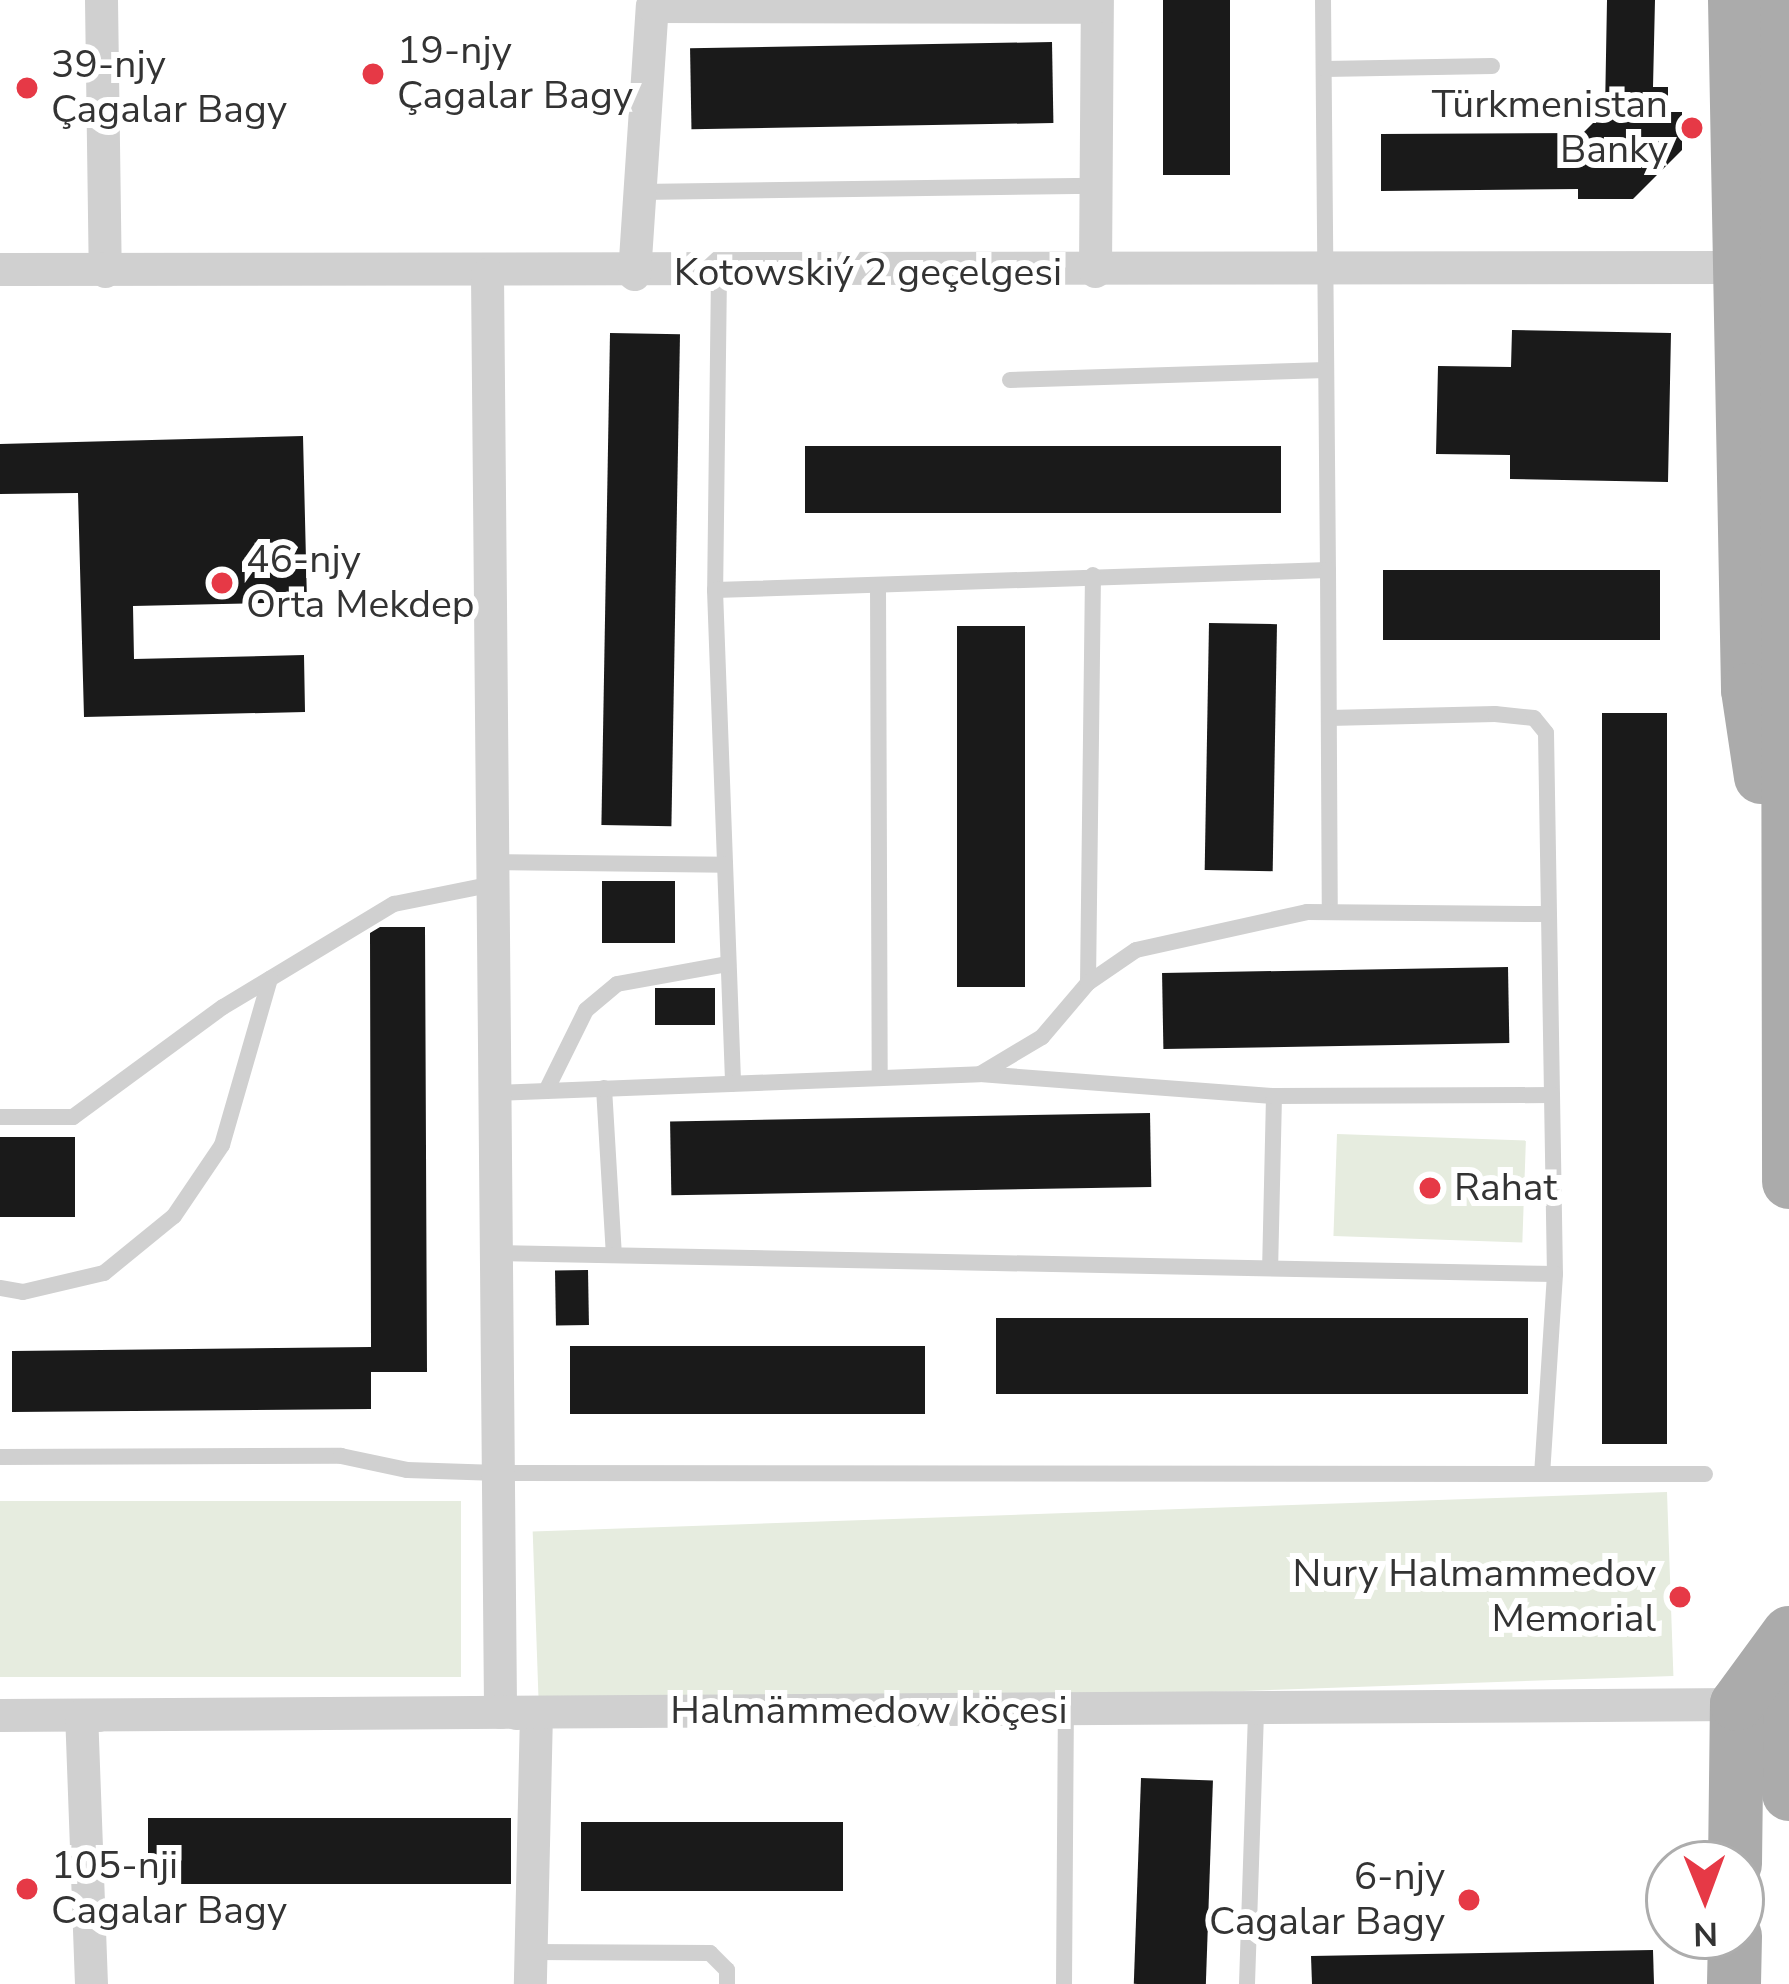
<!DOCTYPE html>
<html>
<head>
<meta charset="utf-8">
<style>
  body { margin:0 }
  #map { position:relative; width:1789px; height:1984px; overflow:hidden; background:#fff; font-family:"Nunito Sans",sans-serif }
  div>[style] { position:absolute }
  .green>* { inset:0; background:#e6ecdf; transform-origin:0 0 }
  .building>* { inset:0; background:#1a1a1a; transform-origin:0 0 }
  .service>* { height:16px; margin:-8px; padding:0 8px; transform-origin:8px; border-radius:8px; background:#d0d0d0 }
  .minor>* { height:33px; margin:-16.5px; padding:0 16.5px; transform-origin:16.5px; border-radius:16.5px; background:#d0d0d0 }
  .primary>* { height:54px; margin:-27px; padding:0 27px; transform-origin:27px; border-radius:27px; background:#ababab }
  .dots>* { width:33px; height:33px; translate:-50% -50%; box-sizing:border-box; border:6px solid #fff; border-radius:50% }
  span { translate:-50% -50%; white-space:nowrap; text-align:center; line-height:1.15; -webkit-text-stroke:12px #fff; paint-order:stroke }
  .poi-label { font-size:39px; color:#333 }
  .left { translate:0 -50%; text-align:left }
  .right { translate:-100% -50%; text-align:right }
  .street-label { font-size:39px; color:#333 }
  .north { position:absolute; left:1645px; top:1840px; width:120px; height:120px; box-sizing:border-box; background:#fff; border:3px solid #adadad; border-radius:50%; rotate:179deg; font-size:33px; font-weight:700; line-height:48px; text-align:center; color:#333 }
  .north::after { content:''; display:block; margin:auto; width:42px; height:54px; background:#e63946; clip-path:polygon(50% 0,100% 100%,50% 72%,0 100%) }
</style>
</head>
<body>
<div id="map">
  <div class="green">
    <i style="left:1337px;top:1134px;width:189px;height:102px;rotate:2deg"></i>
    <i style="left:1667px;top:1492px;width:184px;height:1135px;rotate:88deg"></i>
    <i style="left:461px;top:1501px;width:176px;height:461px;rotate:90deg"></i>
  </div>
  <div class="building">
    <i style="left:1163px;top:0;width:67px;height:175px"></i>
    <i style="clip-path:polygon(1607px 0,1655px 0,1653px 87px,1668px 87px,1668px 112px,1682px 112px,1682px 150px,1633px 199px,1578px 199px,1578px 189px,1381px 191px,1381px 134px,1583px 133px,1605px 111px)"></i>
    <i style="left:1052px;top:42px;width:81px;height:362px;rotate:89deg"></i>
    <i style="clip-path:polygon(1512px 330px,1671px 333px,1668px 482px,1510px 479px,1510px 455px,1436px 454px,1438px 366px,1511px 367px)"></i>
    <i style="left:610px;top:333px;width:70px;height:492px;rotate:1deg"></i>
    <i style="clip-path:polygon(303px 436px,307px 602px,133px 606px,134px 659px,304px 655px,305px 712px,84px 717px,78px 493px,0 494px,0 444px)"></i>
    <i style="left:805px;top:446px;width:476px;height:67px"></i>
    <i style="left:1383px;top:570px;width:277px;height:70px"></i>
    <i style="left:1209px;top:623px;width:68px;height:247px;rotate:1deg"></i>
    <i style="left:957px;top:626px;width:68px;height:361px"></i>
    <i style="left:1602px;top:713px;width:65px;height:731px"></i>
    <i style="left:675px;top:881px;width:62px;height:73px;rotate:90deg"></i>
    <i style="clip-path:polygon(380px 927px,425px 927px,427px 1372px,371px 1372px,371px 1409px,12px 1412px,12px 1351px,371px 1347px,370px 933px)"></i>
    <i style="left:1508px;top:967px;width:76px;height:346px;rotate:89deg"></i>
    <i style="left:715px;top:988px;width:37px;height:60px;rotate:90deg"></i>
    <i style="left:1150px;top:1113px;width:74px;height:480px;rotate:89deg"></i>
    <i style="left:0;top:1137px;width:75px;height:80px"></i>
    <i style="left:588px;top:1270px;width:55px;height:33px;rotate:89deg"></i>
    <i style="left:996px;top:1318px;width:532px;height:76px"></i>
    <i style="left:570px;top:1346px;width:355px;height:68px"></i>
    <i style="left:1141px;top:1778px;width:72px;height:206px;rotate:2deg"></i>
    <i style="left:511px;top:1818px;width:66px;height:363px;rotate:90deg"></i>
    <i style="left:581px;top:1822px;width:262px;height:69px"></i>
    <i style="clip-path:polygon(1653px 1950px,1654px 1984px,1312px 1984px,1311px 1956px)"></i>
  </div>
  <div class="service">
    <i style="left:1323px;top:0;width:570px;rotate:89.5deg"></i>
    <i style="left:1325px;top:69px;width:167px;rotate:-1deg"></i>
    <i style="left:640px;top:192px;width:456px;rotate:-0.8deg"></i>
    <i style="left:719px;top:273px;width:317px;rotate:90.7deg"></i>
    <i style="left:715px;top:590px;width:613px;rotate:-1.87deg"></i>
    <i style="left:1328px;top:570px;width:341px;rotate:89.7deg"></i>
    <i style="left:1010px;top:380px;width:316px;rotate:-1.8deg"></i>
    <i style="left:878px;top:585px;width:493px;rotate:89.8deg"></i>
    <i style="left:715px;top:590px;width:494px;rotate:87.9deg"></i>
    <i style="left:1329px;top:718px;width:166px;rotate:-1.4deg"></i>
    <i style="left:1495px;top:714px;width:39px;rotate:6deg"></i>
    <i style="left:1534px;top:718px;width:19px;rotate:51deg"></i>
    <i style="left:1546px;top:733px;width:541px;rotate:89.05deg"></i>
    <i style="left:1555px;top:1274px;width:200px;rotate:93.7deg"></i>
    <i style="left:492px;top:862px;width:233px;rotate:0.7deg"></i>
    <i style="left:1088px;top:983px;width:408px;rotate:-89.3deg"></i>
    <i style="left:980px;top:1074px;width:295px;rotate:4.3deg"></i>
    <i style="left:1274px;top:1096px;width:170px;rotate:91.3deg"></i>
    <i style="left:604px;top:1088px;width:167px;rotate:86.6deg"></i>
    <i style="left:546px;top:1091px;width:90px;rotate:-63.7deg"></i>
    <i style="left:586px;top:1010px;width:40px;rotate:-40deg"></i>
    <i style="left:617px;top:984px;width:113px;rotate:-10.2deg"></i>
    <i style="left:494px;top:1093px;width:486px;rotate:-2.2deg"></i>
    <i style="left:980px;top:1074px;width:72px;rotate:-30.8deg"></i>
    <i style="left:1042px;top:1037px;width:71px;rotate:-49.6deg"></i>
    <i style="left:1088px;top:983px;width:58px;rotate:-34.5deg"></i>
    <i style="left:1136px;top:950px;width:175px;rotate:-12.5deg"></i>
    <i style="left:1307px;top:912px;width:239px;rotate:0.5deg"></i>
    <i style="left:1274px;top:1096px;width:278px;rotate:-0.2deg"></i>
    <i style="left:0;top:1117px;width:73px"></i>
    <i style="left:73px;top:1117px;width:186px;rotate:-36.3deg"></i>
    <i style="left:223px;top:1007px;width:200px;rotate:-31.1deg"></i>
    <i style="left:394px;top:904px;width:101px;rotate:-11.4deg"></i>
    <i style="left:496px;top:1253px;width:1059px;rotate:1.14deg"></i>
    <i style="left:0;top:1288px;width:23px;rotate:10deg"></i>
    <i style="left:23px;top:1292px;width:83px;rotate:-13.2deg"></i>
    <i style="left:104px;top:1273px;width:90px;rotate:-39.2deg"></i>
    <i style="left:174px;top:1216px;width:86px;rotate:-55.9deg"></i>
    <i style="left:222px;top:1145px;width:173px;rotate:-73.9deg"></i>
    <i style="left:0;top:1457px;width:341px;rotate:-0.2deg"></i>
    <i style="left:341px;top:1456px;width:67px;rotate:12deg"></i>
    <i style="left:407px;top:1470px;width:91px;rotate:1.9deg"></i>
    <i style="left:498px;top:1473px;width:1207px;rotate:0.05deg"></i>
    <i style="left:531px;top:1952px;width:179px;rotate:0.3deg"></i>
    <i style="left:710px;top:1953px;width:24px;rotate:45deg"></i>
    <i style="left:727px;top:1970px;width:14px;rotate:90deg"></i>
    <i style="left:1064px;top:1984px;width:273px;rotate:-89.6deg"></i>
    <i style="left:1247px;top:1984px;width:277px;rotate:-88.1deg"></i>
  </div>
  <div class="minor">
    <i style="left:101px;top:0;width:271px;rotate:89.2deg"></i>
    <i style="left:0;top:269px;width:1737px;rotate:-0.07deg"></i>
    <i style="left:1095px;top:271px;width:271px;rotate:-89.6deg"></i>
    <i style="left:487px;top:274px;width:1438px;rotate:89.48deg"></i>
    <i style="left:634px;top:274px;width:269px;rotate:-86.2deg"></i>
    <i style="left:652px;top:6px;width:444px;rotate:0.1deg"></i>
    <i style="left:516px;top:1713px;width:20px;rotate:-3deg"></i>
    <i style="left:536px;top:1712px;width:272px;rotate:91.3deg"></i>
    <i style="left:0;top:1715px;width:1737px;rotate:-0.36deg"></i>
    <i style="left:91px;top:1984px;width:269px;rotate:-92.1deg"></i>
    <i style="left:81px;top:1715px;width:17px"></i>
  </div>
  <div class="primary">
    <i style="left:1735px;top:0;width:690px;rotate:88.92deg"></i>
    <i style="left:1748px;top:690px;width:88px;rotate:81.5deg"></i>
    <i style="left:1787px;top:0;width:1182px;rotate:89.9deg"></i>
    <i style="left:1789px;top:1705px;width:89px;rotate:90deg"></i>
    <i style="left:1735px;top:1864px;width:160px;rotate:-89.3deg"></i>
    <i style="left:1737px;top:1704px;width:88px;rotate:-53.8deg"></i>
    <i style="left:1734px;top:1984px;width:48px;rotate:-88.8deg"></i>
  </div>
  <div class="dots">
    <i style="left:373px;top:74px;background:#e63946"></i>
    <i style="left:27px;top:88px;background:#e63946"></i>
    <i style="left:1692px;top:128px;background:#e63946"></i>
    <i style="left:222px;top:583px;background:#e63946"></i>
    <i style="left:1430px;top:1188px;background:#e63946"></i>
    <i style="left:1680px;top:1597px;background:#e63946"></i>
    <i style="left:27px;top:1889px;background:#e63946"></i>
    <i style="left:1469px;top:1900px;background:#e63946"></i>
  </div>
  <div class="poi-label">
    <span class="left" style="left:397px;top:74px">19-njy<br>Çagalar Bagy</span>
    <span class="left" style="left:51px;top:88px">39-njy<br>Çagalar Bagy</span>
    <span class="right" style="left:1668px;top:128px">Türkmenistan<br>Banky</span>
    <span class="left" style="left:246px;top:583px">46-njy<br>Orta Mekdep</span>
    <span class="left" style="left:1454px;top:1188px">Rahat</span>
    <span class="right" style="left:1656px;top:1597px">Nury Halmammedov<br>Memorial</span>
    <span class="left" style="left:51px;top:1889px">105-nji<br>Cagalar Bagy</span>
    <span class="right" style="left:1445px;top:1900px">6-njy<br>Cagalar Bagy</span>
  </div>
  <div class="street-label">
    <span style="left:868px;top:273px">Kotowskiý 2 geçelgesi</span>
    <span style="left:869px;top:1711px">Halmämmedow köçesi</span>
  </div>
  <div class="north">N</div>
</div>
</body>
</html>
